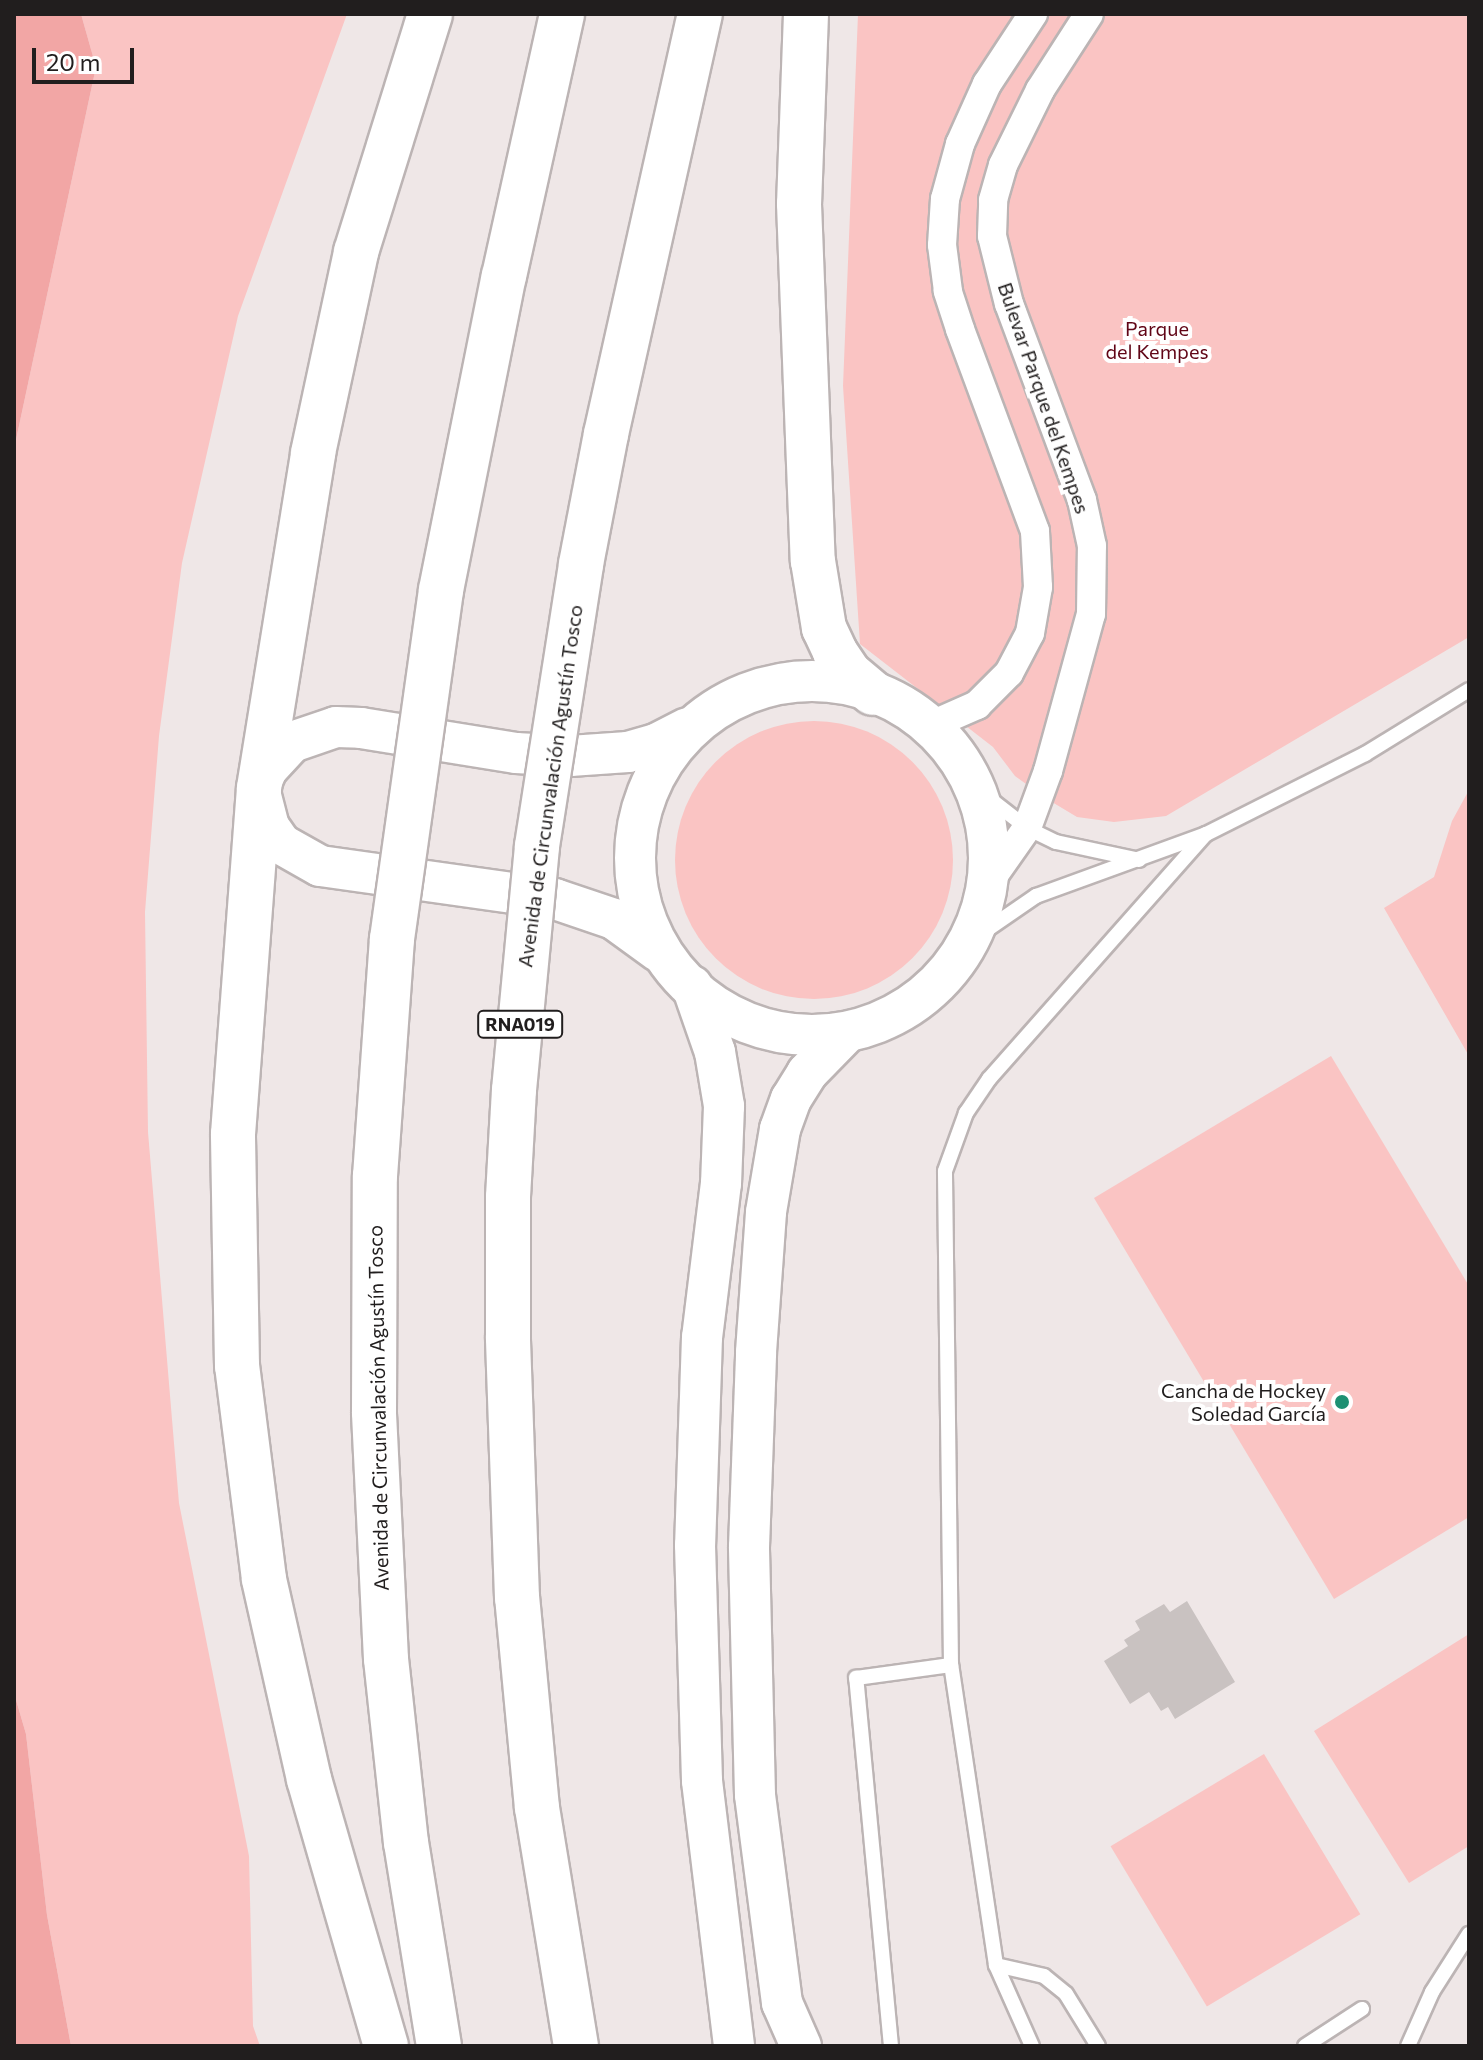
<!DOCTYPE html>
<html>
<head>
<meta charset="utf-8">
<style>
  body { margin:0 }
  #map { position:relative; width:1483px; height:2060px; overflow:hidden; background:#efe7e7; font-family:Commissioner,sans-serif }
  div>[style] { position:absolute }
  .green>* { inset:0; background:#fac4c3; transform-origin:0 0 }
  .round { border-radius:50% }
  .water>* { inset:0; background:#f2a6a5 }
  .building>* { inset:0; background:#c9c2c1 }
  .roads { filter:drop-shadow(2px 0 #bcb4b4) drop-shadow(-2px 0 #bcb4b4) drop-shadow(0 2px #bcb4b4) drop-shadow(0 -2px #bcb4b4) }
  .lane>* { height:14px; margin:-7px; padding:0 7px; transform-origin:7px; border-radius:7px; background:#fff }
  .street>* { height:28px; margin:-14px; padding:0 14px; transform-origin:14px; border-radius:14px; background:#fff }
  .secondary>* { height:40px; margin:-20px; padding:0 20px; transform-origin:20px; border-radius:20px; background:#fff }
  .secondary>.ring { margin:-20px; padding:0; box-sizing:content-box; background:none; border:40px solid #fff; border-radius:50% }
  .highway>* { height:44px; margin:-22px; padding:0 22px; transform-origin:22px; border-radius:22px; background:#fff }
  .bridges { filter:drop-shadow(2px 0 #bcb4b4) drop-shadow(-2px 0 #bcb4b4) drop-shadow(0 2px #bcb4b4) drop-shadow(0 -2px #bcb4b4) }
  .highway-bridge>* { height:44px; margin:-22px; padding:0 22px; transform-origin:22px; border-radius:22px; background:#fff }
  .dots>* { width:22px; height:22px; translate:-50% -50%; box-sizing:border-box; border:4px solid #fff; border-radius:50% }
  span { translate:-50% -50%; white-space:nowrap; text-align:center; line-height:1.15; -webkit-text-stroke:8px #fff; paint-order:stroke }
  .shield-label span { padding:2px 6px; background:#fff; border:2px solid; border-radius:6px; -webkit-text-stroke-width:0 }
  .shield-label { font-size:18px; color:#211e1e; font-weight:700 }
  .park-label { font-size:20px; color:#600516 }
  .street-label { font-size:20px; color:#211e1e }
  .poi-label { font-size:20px; color:#211e1e }
  .right { translate:-100% -50%; text-align:right }
  .frame { position:absolute; inset:0; border:16px solid #211e1e; pointer-events:none }
  .scale { position:absolute; left:32px; top:48px; width:102px; height:36px; box-sizing:border-box; border:4px solid #211e1e; border-top:0; padding-left:10px; font-size:24px; line-height:28px; white-space:nowrap; color:#211e1e; -webkit-text-stroke:6px #fff; paint-order:stroke }
</style>
</head>
<body>
<div id="map">
  <div class="green">
    <i style="clip-path:polygon(81px 14px,347px 14px,238px 316px,182px 563px,159px 736px,145px 912px,148px 1132px,179px 1503px,249px 1856px,253px 2026px,260px 2046px,71px 2046px,47px 1915px,26px 1734px,14px 1693px,14px 449px,96px 67px)"></i>
    <i style="clip-path:polygon(858px 14px,1469px 14px,1469px 637px,1166px 816px,1114px 822px,1077px 817px,1047px 799px,1015px 776px,993px 747px,860px 644px,843px 386px)"></i>
    <i class="round" style="left:675px;top:721px;width:278px;height:278px"></i>
    <i style="clip-path:polygon(1469px 790px,1469px 1056px,1384px 908px,1434px 877px,1452px 821px)"></i>
    <i style="clip-path:polygon(1331px 1056px,1469px 1286px,1469px 1517px,1334px 1599px,1094px 1198px)"></i>
    <i style="clip-path:polygon(1469px 1634px,1469px 1846px,1409px 1883px,1314px 1731px)"></i>
    <i style="left:1264px;top:1754px;width:187px;height:179px;rotate:59deg"></i>
  </div>
  <div class="water">
    <i style="clip-path:polygon(14px 14px,81px 14px,96px 67px,14px 449px)"></i>
    <i style="clip-path:polygon(14px 1693px,26px 1734px,47px 1915px,71px 2046px,14px 2046px)"></i>
  </div>
  <div class="building">
    <i style="clip-path:polygon(1187px 1601px,1235px 1682px,1175px 1719px,1168px 1707px,1161px 1711px,1149px 1692px,1130px 1704px,1104px 1661px,1128px 1646px,1124px 1640px,1140px 1630px,1135px 1621px,1164px 1604px,1170px 1612px)"></i>
  </div>
  <div class="roads">
    <div class="lane">
      <i style="left:972px;top:785px;width:70px;rotate:38deg"></i>
      <i style="left:1027px;top:828px;width:32px;rotate:26deg"></i>
      <i style="left:1056px;top:842px;width:85px;rotate:12.2deg"></i>
      <i style="left:972px;top:940px;width:78px;rotate:-34.5deg"></i>
      <i style="left:1036px;top:896px;width:181px;rotate:-20deg"></i>
      <i style="left:1206px;top:834px;width:178px;rotate:-26.7deg"></i>
      <i style="left:1365px;top:754px;width:122px;rotate:-31.6deg"></i>
      <i style="left:996px;top:1965px;width:49px;rotate:12.9deg"></i>
      <i style="left:1044px;top:1976px;width:28px;rotate:39deg"></i>
      <i style="left:1066px;top:1994px;width:61px;rotate:58.4deg"></i>
      <i style="left:891px;top:2046px;width:370px;rotate:-95.4deg"></i>
      <i style="left:856px;top:1678px;width:96px;rotate:-7.8deg"></i>
      <i style="left:1032px;top:2046px;width:89px;rotate:-114deg"></i>
      <i style="left:996px;top:1965px;width:303px;rotate:-98.5deg"></i>
      <i style="left:951px;top:1665px;width:494px;rotate:-90.7deg"></i>
      <i style="left:945px;top:1171px;width:62px;rotate:-70.1deg"></i>
      <i style="left:966px;top:1113px;width:41px;rotate:-55.9deg"></i>
      <i style="left:989px;top:1079px;width:327px;rotate:-48.5deg"></i>
      <i style="left:1305px;top:2046px;width:68px;rotate:-33deg"></i>
      <i style="left:1408px;top:2046px;width:59px;rotate:-66deg"></i>
      <i style="left:1432px;top:1992px;width:69px;rotate:-57.5deg"></i>
    </div>
    <div class="street">
      <i style="left:927px;top:727px;width:55px;rotate:-23.7deg"></i>
      <i style="left:977px;top:705px;width:45px;rotate:-45deg"></i>
      <i style="left:1009px;top:673px;width:45px;rotate:-62.3deg"></i>
      <i style="left:1030px;top:633px;width:47px;rotate:-80.1deg"></i>
      <i style="left:1038px;top:587px;width:56px;rotate:-93.1deg"></i>
      <i style="left:1035px;top:531px;width:215px;rotate:-110.4deg"></i>
      <i style="left:960px;top:329px;width:40px;rotate:-108deg"></i>
      <i style="left:948px;top:291px;width:46px;rotate:-97.4deg"></i>
      <i style="left:942px;top:245px;width:46px;rotate:-86.3deg"></i>
      <i style="left:945px;top:199px;width:57px;rotate:-74.7deg"></i>
      <i style="left:960px;top:144px;width:66px;rotate:-65.8deg"></i>
      <i style="left:987px;top:84px;width:84px;rotate:-56.7deg"></i>
      <i style="left:989px;top:882px;width:66px;rotate:-54.9deg"></i>
      <i style="left:1027px;top:828px;width:61px;rotate:-69.8deg"></i>
      <i style="left:1048px;top:771px;width:163px;rotate:-74.7deg"></i>
      <i style="left:1091px;top:614px;width:68px;rotate:-89.2deg"></i>
      <i style="left:1092px;top:546px;width:47px;rotate:-102.3deg"></i>
      <i style="left:1082px;top:500px;width:209px;rotate:-110.4deg"></i>
      <i style="left:1009px;top:304px;width:70px;rotate:-104deg"></i>
      <i style="left:992px;top:236px;width:36px;rotate:-88deg"></i>
      <i style="left:993px;top:200px;width:36px;rotate:-74deg"></i>
      <i style="left:1003px;top:165px;width:84px;rotate:-63.7deg"></i>
      <i style="left:1040px;top:90px;width:90px;rotate:-57.2deg"></i>
    </div>
    <div class="secondary">
      <i class="ring" style="left:635px;top:681px;width:314px;height:314px"></i>
      <i style="left:658px;top:951px;width:54px;rotate:-144deg"></i>
      <i style="left:614px;top:919px;width:62px;rotate:-161.3deg"></i>
      <i style="left:555px;top:899px;width:237px;rotate:-172deg"></i>
      <i style="left:320px;top:866px;width:45px;rotate:-150.6deg"></i>
      <i style="left:281px;top:844px;width:21px;rotate:-125deg"></i>
      <i style="left:269px;top:827px;width:40px;rotate:-104.4deg"></i>
      <i style="left:259px;top:788px;width:21px;rotate:-67deg"></i>
      <i style="left:267px;top:769px;width:37px;rotate:-47deg"></i>
      <i style="left:292px;top:742px;width:46px;rotate:-18.8deg"></i>
      <i style="left:336px;top:727px;width:25px;rotate:2deg"></i>
      <i style="left:361px;top:728px;width:157px;rotate:9.2deg"></i>
      <i style="left:516px;top:753px;width:54px;rotate:3.2deg"></i>
      <i style="left:570px;top:756px;width:58px;rotate:-3.9deg"></i>
      <i style="left:628px;top:752px;width:29px;rotate:-16deg"></i>
      <i style="left:656px;top:744px;width:35px;rotate:-27deg"></i>
      <i style="left:692px;top:986px;width:70px;rotate:70.8deg"></i>
      <i style="left:715px;top:1052px;width:55px;rotate:80.5deg"></i>
      <i style="left:724px;top:1106px;width:77px;rotate:92.2deg"></i>
      <i style="left:721px;top:1183px;width:155px;rotate:97deg"></i>
      <i style="left:702px;top:1337px;width:208px;rotate:91.9deg"></i>
      <i style="left:695px;top:1545px;width:236px;rotate:88.3deg"></i>
      <i style="left:702px;top:1781px;width:267px;rotate:83.1deg"></i>
      <i style="left:801px;top:2046px;width:47px;rotate:-113.8deg"></i>
      <i style="left:782px;top:2003px;width:210px;rotate:-97.4deg"></i>
      <i style="left:755px;top:1795px;width:248px;rotate:-91.4deg"></i>
      <i style="left:749px;top:1547px;width:195px;rotate:-87.9deg"></i>
      <i style="left:756px;top:1352px;width:140px;rotate:-85.9deg"></i>
      <i style="left:766px;top:1212px;width:84px;rotate:-80.4deg"></i>
      <i style="left:780px;top:1129px;width:32px;rotate:-70deg"></i>
      <i style="left:791px;top:1099px;width:31px;rotate:-58deg"></i>
      <i style="left:807px;top:1073px;width:56px;rotate:-45.7deg"></i>
    </div>
    <div class="highway">
      <i style="left:806px;top:14px;width:190px;rotate:92.1deg"></i>
      <i style="left:799px;top:204px;width:357px;rotate:87.8deg"></i>
      <i style="left:813px;top:561px;width:68px;rotate:80.7deg"></i>
      <i style="left:824px;top:628px;width:26px;rotate:65deg"></i>
      <i style="left:835px;top:652px;width:25px;rotate:56deg"></i>
      <i style="left:849px;top:673px;width:31px;rotate:40deg"></i>
      <i style="left:386px;top:2046px;width:278px;rotate:-106.1deg"></i>
      <i style="left:309px;top:1779px;width:205px;rotate:-102.7deg"></i>
      <i style="left:264px;top:1579px;width:215px;rotate:-97.2deg"></i>
      <i style="left:237px;top:1366px;width:232px;rotate:-91deg"></i>
      <i style="left:233px;top:1134px;width:347px;rotate:-85.7deg"></i>
      <i style="left:259px;top:788px;width:339px;rotate:-80.8deg"></i>
      <i style="left:313px;top:453px;width:206px;rotate:-77.9deg"></i>
      <i style="left:356px;top:252px;width:249px;rotate:-72.7deg"></i>
    </div>
  </div>
  <div class="bridges">
    <div class="highway-bridge">
      <i style="left:439px;top:2046px;width:206px;rotate:-99.2deg"></i>
      <i style="left:406px;top:1843px;width:185px;rotate:-96.2deg"></i>
      <i style="left:386px;top:1659px;width:247px;rotate:-92.8deg"></i>
      <i style="left:374px;top:1412px;width:236px;rotate:-89.8deg"></i>
      <i style="left:375px;top:1176px;width:238px;rotate:-85.9deg"></i>
      <i style="left:392px;top:939px;width:352px;rotate:-82deg"></i>
      <i style="left:441px;top:590px;width:320px;rotate:-78.7deg"></i>
      <i style="left:504px;top:276px;width:268px;rotate:-77.5deg"></i>
      <i style="left:576px;top:2046px;width:241px;rotate:-99.3deg"></i>
      <i style="left:537px;top:1808px;width:211px;rotate:-95.4deg"></i>
      <i style="left:517px;top:1598px;width:261px;rotate:-92deg"></i>
      <i style="left:508px;top:1337px;width:140px;rotate:-90deg"></i>
      <i style="left:508px;top:1197px;width:107px;rotate:-86.8deg"></i>
      <i style="left:514px;top:1090px;width:245px;rotate:-84.6deg"></i>
      <i style="left:537px;top:846px;width:285px;rotate:-81.1deg"></i>
      <i style="left:581px;top:564px;width:132px;rotate:-79.1deg"></i>
      <i style="left:606px;top:434px;width:430px;rotate:-77.4deg"></i>
    </div>
  </div>
  <div class="dots">
    <i style="left:1342px;top:1402px;background:#1e9072"></i>
  </div>
  <div class="shield-label">
    <span style="left:520px;top:1024px">RNA019</span>
  </div>
  <div class="park-label">
    <span style="left:1157px;top:340px">Parque<br>del Kempes</span>
  </div>
  <div class="street-label">
    <span style="left:1044px;top:398px;rotate:71deg">Bulevar Parque del Kempes</span>
    <span style="left:550px;top:786px;rotate:-82deg">Avenida de Circunvalación Agustín Tosco</span>
    <span style="left:378px;top:1408px;rotate:-91deg">Avenida de Circunvalación Agustín Tosco</span>
  </div>
  <div class="poi-label">
    <span class="right" style="left:1326px;top:1402px">Cancha de Hockey<br>Soledad García</span>
  </div>
  <div class="frame"></div>
  <div class="scale">20 m</div>
</div>
</body>
</html>
